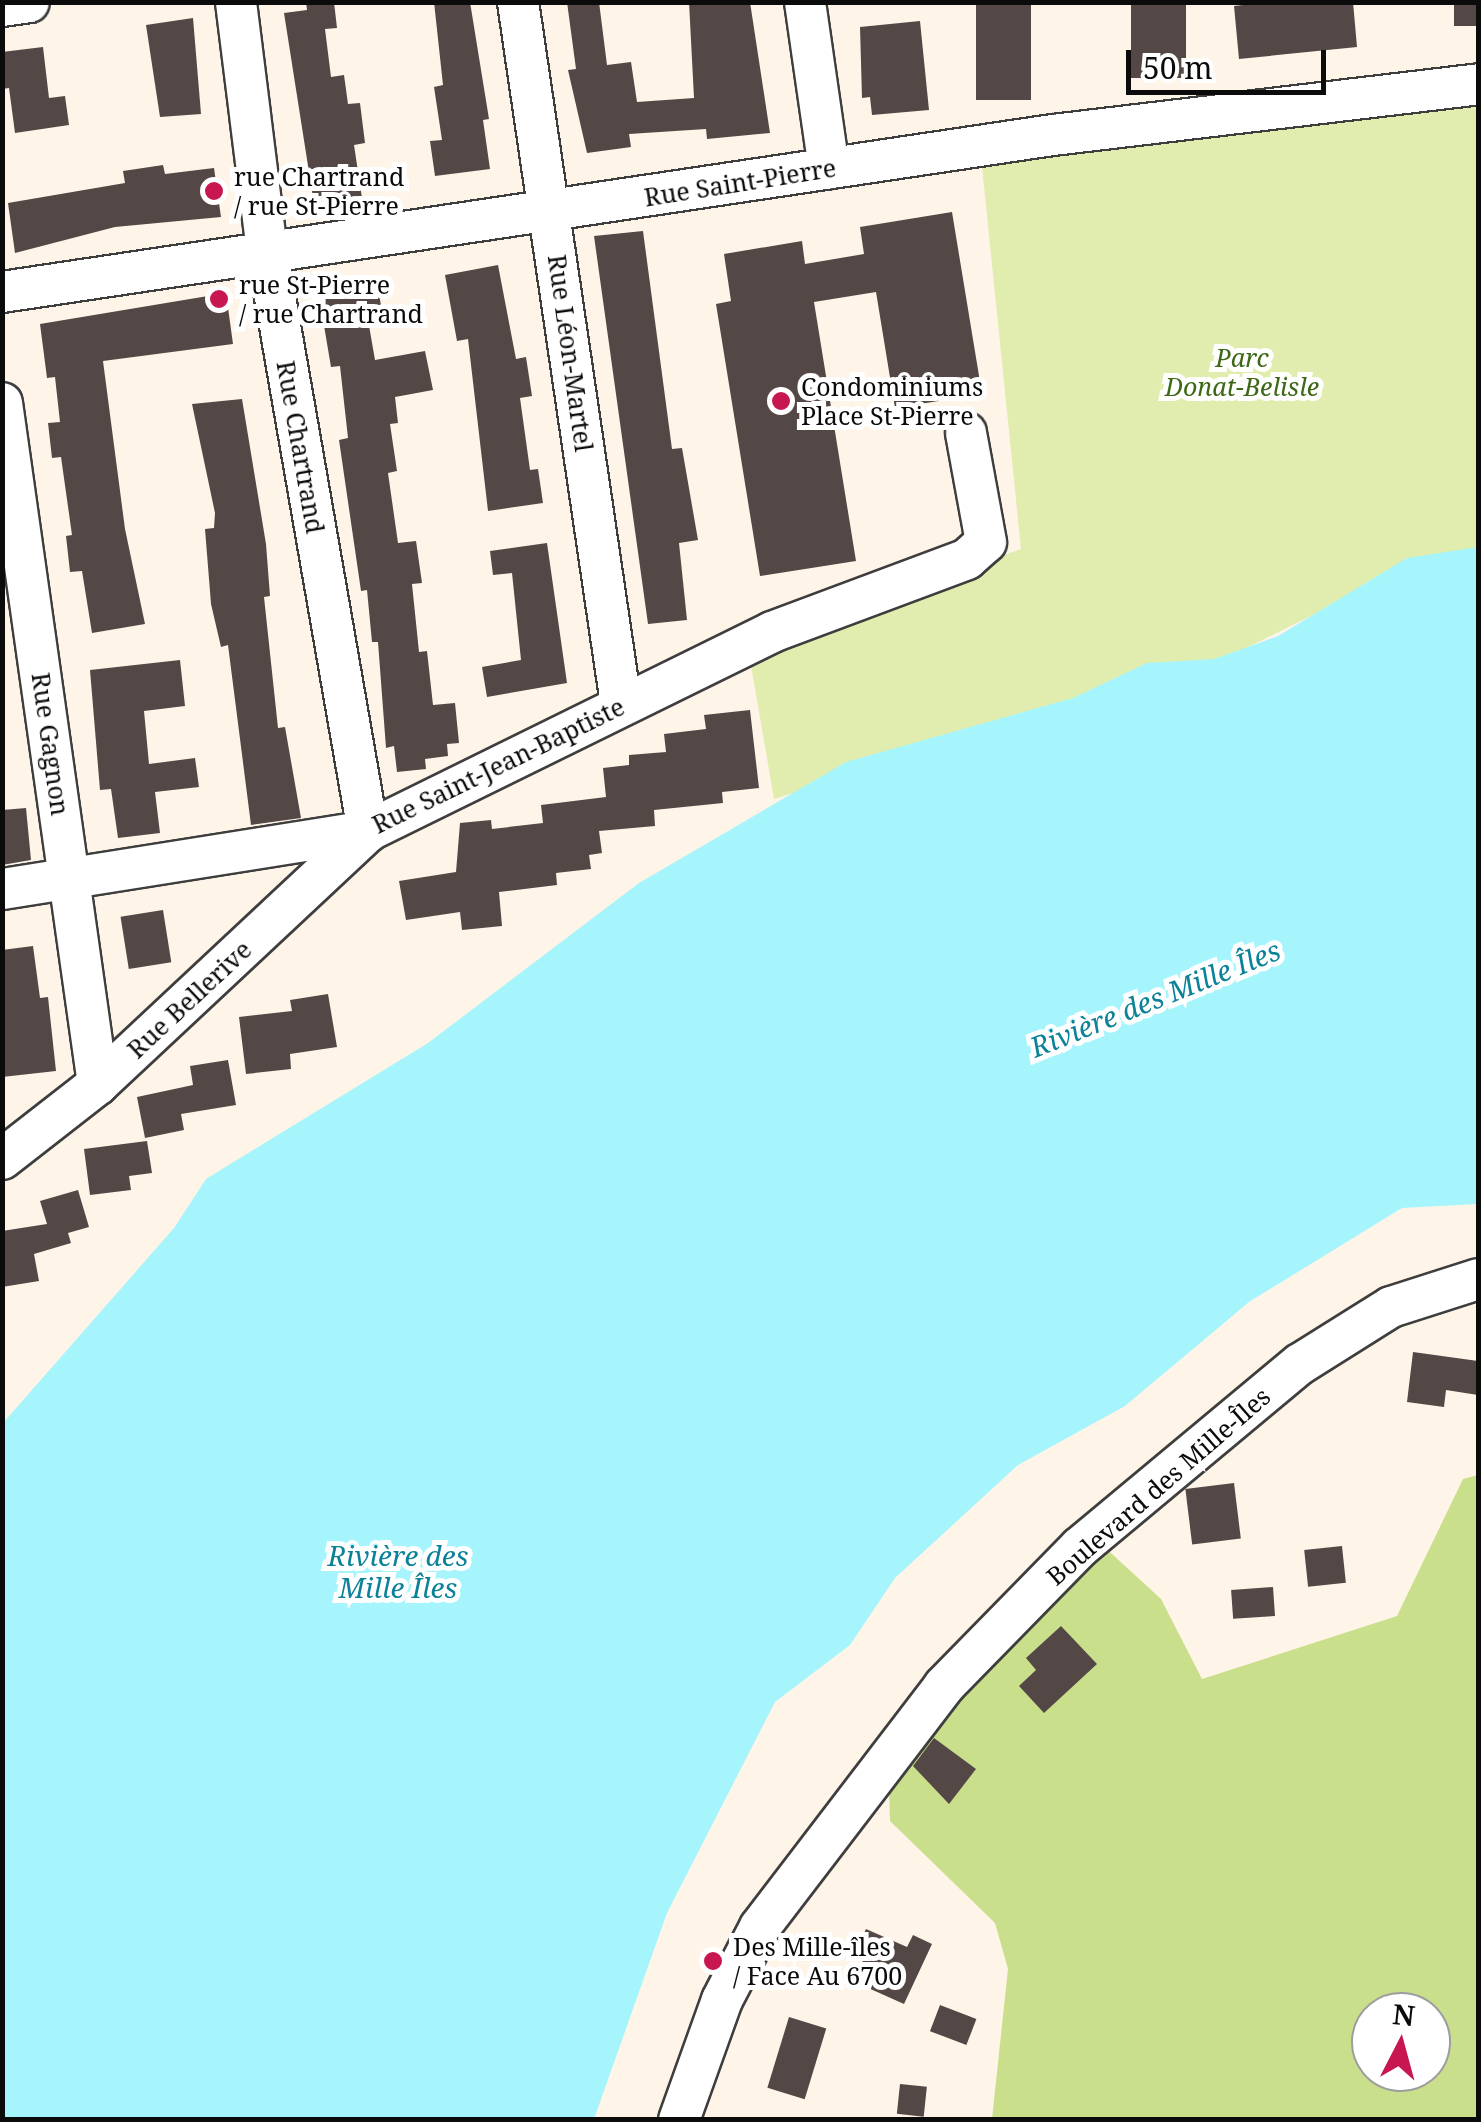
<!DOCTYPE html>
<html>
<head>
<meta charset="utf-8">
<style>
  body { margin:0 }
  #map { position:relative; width:1481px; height:2122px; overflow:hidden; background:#fff4e8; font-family:"Noto Serif",serif }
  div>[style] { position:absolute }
  .green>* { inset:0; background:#e1edae }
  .forest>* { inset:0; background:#c9df8c }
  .water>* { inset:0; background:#a7f5fc }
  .building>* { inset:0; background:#544846; transform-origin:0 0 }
  .roads { filter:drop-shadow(2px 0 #3e3e3e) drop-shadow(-2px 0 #3e3e3e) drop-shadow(0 2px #3e3e3e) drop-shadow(0 -2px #3e3e3e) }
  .minor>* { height:40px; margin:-20px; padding:0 20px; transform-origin:20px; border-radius:20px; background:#fff }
  .dots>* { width:28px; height:28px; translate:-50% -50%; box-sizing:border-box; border:5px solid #fff; border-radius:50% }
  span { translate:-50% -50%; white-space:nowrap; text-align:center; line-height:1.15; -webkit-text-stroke:10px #fff; paint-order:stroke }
  .poi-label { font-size:25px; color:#0b0b0b }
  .left { translate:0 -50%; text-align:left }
  .street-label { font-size:25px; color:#0b0b0b }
  .park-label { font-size:25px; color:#3e6816; font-style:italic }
  .water-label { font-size:28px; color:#0a8298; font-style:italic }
  .frame { position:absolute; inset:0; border:5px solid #0b0b0b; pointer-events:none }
  .north { position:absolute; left:1351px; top:1992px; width:100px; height:100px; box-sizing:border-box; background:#fff; border:2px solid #9d9d9d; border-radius:50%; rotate:6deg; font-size:28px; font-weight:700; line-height:40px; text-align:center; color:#0b0b0b }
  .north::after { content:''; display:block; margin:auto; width:35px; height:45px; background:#c81651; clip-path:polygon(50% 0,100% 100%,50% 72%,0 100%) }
  .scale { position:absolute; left:1126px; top:50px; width:200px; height:45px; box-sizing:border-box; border:5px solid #0b0b0b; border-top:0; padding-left:12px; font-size:30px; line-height:35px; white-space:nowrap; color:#0b0b0b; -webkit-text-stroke:8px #fff; paint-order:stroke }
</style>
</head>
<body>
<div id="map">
  <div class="green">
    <i style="clip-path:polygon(1478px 99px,1478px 561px,1371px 586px,1234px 654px,774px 799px,748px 648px,1021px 549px,980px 147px)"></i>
  </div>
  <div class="forest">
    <i style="clip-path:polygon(evenodd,1478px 1475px,1478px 2119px,992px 2119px,1008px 1969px,995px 1923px,890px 1821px,887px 1724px,1100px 1543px,1161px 1599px,1202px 1679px,1397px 1616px,1463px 1479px,1478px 1475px,1371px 2012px,1431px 2012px,1431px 2072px,1371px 2072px,1371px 2012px)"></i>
  </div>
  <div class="water">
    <i style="clip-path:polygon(1478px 547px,1478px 1204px,1402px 1208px,1249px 1302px,1125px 1406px,1018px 1465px,895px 1578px,850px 1645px,775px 1702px,667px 1913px,594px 2119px,3px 2119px,3px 1423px,174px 1228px,206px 1179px,428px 1043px,639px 883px,846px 762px,1073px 698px,1147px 663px,1214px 659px,1278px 636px,1407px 558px)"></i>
  </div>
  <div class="building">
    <i style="clip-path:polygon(306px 2px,334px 2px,337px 28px,325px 29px,331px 77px,344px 75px,348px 104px,360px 103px,365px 143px,354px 145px,362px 198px,314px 204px,284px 13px,307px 10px)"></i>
    <i style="clip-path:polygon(434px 2px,470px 2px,489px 119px,483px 120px,490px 169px,435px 176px,430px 141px,442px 140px,434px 87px,443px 85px)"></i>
    <i style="clip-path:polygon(567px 2px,599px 2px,607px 65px,631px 62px,637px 102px,694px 98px,689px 2px,750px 2px,770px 133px,707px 139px,706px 129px,629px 134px,631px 147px,587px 153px,568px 70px,576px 69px)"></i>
    <i style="left:976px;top:2px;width:55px;height:98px"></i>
    <i style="left:1131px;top:2px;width:55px;height:76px"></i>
    <i style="clip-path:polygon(1269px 2px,1353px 2px,1357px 47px,1239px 59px,1234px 6px)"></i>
    <i style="left:1454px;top:2px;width:24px;height:24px"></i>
    <i style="clip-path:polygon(193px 18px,201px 114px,160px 117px,146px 25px)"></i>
    <i style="clip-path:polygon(920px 21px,929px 110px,872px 115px,870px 97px,862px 98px,860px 27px)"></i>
    <i style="clip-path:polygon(43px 47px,49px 98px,65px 96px,69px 125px,15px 133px,9px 88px,2px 89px,2px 52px)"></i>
    <i style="clip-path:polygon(163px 165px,165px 174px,214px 168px,221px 217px,115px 227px,15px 253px,8px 203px,125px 183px,123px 171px)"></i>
    <i style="clip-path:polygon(952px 212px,982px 394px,895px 408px,876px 292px,814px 302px,856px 561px,760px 576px,716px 304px,731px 301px,724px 254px,802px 241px,805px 264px,864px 254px,860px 227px)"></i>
    <i style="clip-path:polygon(643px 231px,672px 449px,682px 448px,698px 540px,679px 543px,687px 620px,648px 624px,594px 236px)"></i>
    <i style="clip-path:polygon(498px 265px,516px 359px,526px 357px,532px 396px,520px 398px,530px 470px,538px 469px,543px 503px,488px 511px,468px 339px,457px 341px,445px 275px)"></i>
    <i style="clip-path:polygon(377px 281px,382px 312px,367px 314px,375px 360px,425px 351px,433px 390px,395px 397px,398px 423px,390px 424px,397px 471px,388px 473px,398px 543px,416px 541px,422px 583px,412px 584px,419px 652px,427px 651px,433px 705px,455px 703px,459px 743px,447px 744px,448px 756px,425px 759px,426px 769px,397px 772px,394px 746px,386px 748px,378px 642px,372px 642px,367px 590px,361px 591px,339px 440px,348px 438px,340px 366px,331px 367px,318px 290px)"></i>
    <i style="clip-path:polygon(226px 293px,233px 344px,103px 361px,125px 529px,145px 624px,92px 633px,82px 571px,70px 572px,66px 536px,72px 535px,61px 457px,52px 458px,48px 423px,60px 422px,55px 377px,47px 378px,40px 324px)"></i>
    <i style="clip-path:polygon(242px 399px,266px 544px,270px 596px,264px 597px,278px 728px,285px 727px,301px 818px,251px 825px,228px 645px,221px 647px,211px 604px,205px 529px,214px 528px,215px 513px,192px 404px)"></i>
    <i style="clip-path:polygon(547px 543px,567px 683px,487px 697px,482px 667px,521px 660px,512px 573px,493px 575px,490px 551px)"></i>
    <i style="clip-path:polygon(180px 660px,185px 706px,144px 711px,149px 764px,195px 758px,199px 787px,155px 792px,160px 833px,118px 838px,111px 789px,100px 790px,90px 670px)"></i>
    <i style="clip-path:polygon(750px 710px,759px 788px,722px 792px,723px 803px,654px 810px,655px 826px,599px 831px,602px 853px,589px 855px,591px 869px,556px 873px,557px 885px,499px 892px,502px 926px,462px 930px,460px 912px,406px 920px,399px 881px,456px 872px,460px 823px,491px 820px,492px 829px,543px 823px,541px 805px,606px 797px,603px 768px,629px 765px,629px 755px,666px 752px,664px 734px,706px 729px,704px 715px)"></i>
    <i style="clip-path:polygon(26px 808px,31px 860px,2px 865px,2px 810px)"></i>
    <i style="left:163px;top:910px;width:53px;height:43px;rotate:81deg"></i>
    <i style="clip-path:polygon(33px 946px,40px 998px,48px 997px,56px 1071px,2px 1077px,2px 950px)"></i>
    <i style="clip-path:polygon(328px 994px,337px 1047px,290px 1054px,291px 1069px,246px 1074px,239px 1017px,292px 1011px,290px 1000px)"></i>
    <i style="clip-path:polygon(228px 1060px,236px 1105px,181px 1114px,184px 1130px,145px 1138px,137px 1097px,193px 1085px,190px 1066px)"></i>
    <i style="clip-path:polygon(147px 1141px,152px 1173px,129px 1176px,131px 1190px,90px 1195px,84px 1149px)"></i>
    <i style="clip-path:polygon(78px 1190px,89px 1227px,68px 1233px,71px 1243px,34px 1254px,39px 1281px,2px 1287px,2px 1231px,47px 1224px,40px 1201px)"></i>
    <i style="clip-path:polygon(1413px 1352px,1478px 1361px,1478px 1395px,1446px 1390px,1444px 1407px,1407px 1402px)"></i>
    <i style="left:1234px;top:1483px;width:56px;height:49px;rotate:83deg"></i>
    <i style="left:1342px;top:1546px;width:37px;height:38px;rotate:84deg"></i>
    <i style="left:1273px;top:1587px;width:29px;height:42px;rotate:86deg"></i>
    <i style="clip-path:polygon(1061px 1626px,1097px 1664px,1044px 1713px,1019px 1686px,1036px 1670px,1026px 1658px)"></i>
    <i style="clip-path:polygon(934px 1738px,976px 1769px,949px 1804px,913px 1766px)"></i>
    <i style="clip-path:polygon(866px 1929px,907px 1947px,913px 1935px,932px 1944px,904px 2004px,866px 1987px,873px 1971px,861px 1965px,866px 1954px,856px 1950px)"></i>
    <i style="left:940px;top:2005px;width:39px;height:28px;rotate:21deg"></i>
    <i style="left:789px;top:2017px;width:39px;height:74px;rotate:17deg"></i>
    <i style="left:900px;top:2084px;width:27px;height:30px;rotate:6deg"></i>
  </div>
  <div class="roads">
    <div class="minor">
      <i style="left:236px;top:2px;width:251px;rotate:82.9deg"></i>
      <i style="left:267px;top:251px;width:589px;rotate:80.12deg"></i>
      <i style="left:518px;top:2px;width:710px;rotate:81.65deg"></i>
      <i style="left:805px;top:2px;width:168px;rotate:81.8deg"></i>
      <i style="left:2px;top:6px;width:27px;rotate:-8deg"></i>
      <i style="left:2px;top:292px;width:1063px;rotate:-8.5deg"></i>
      <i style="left:1053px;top:135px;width:428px;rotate:-6.8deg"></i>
      <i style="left:2px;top:403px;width:688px;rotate:81.98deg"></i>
      <i style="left:2px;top:889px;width:371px;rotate:-9deg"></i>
      <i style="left:368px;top:831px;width:450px;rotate:-26.2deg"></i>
      <i style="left:772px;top:632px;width:208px;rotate:-20.5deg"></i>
      <i style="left:967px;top:559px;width:25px;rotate:-42deg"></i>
      <i style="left:986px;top:542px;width:111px;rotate:-100.4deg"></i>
      <i style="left:2px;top:1159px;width:122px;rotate:-38deg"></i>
      <i style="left:98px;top:1084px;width:370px;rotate:-43.1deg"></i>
      <i style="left:679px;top:2120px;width:127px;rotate:-70.3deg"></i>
      <i style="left:722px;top:2000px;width:82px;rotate:-62.5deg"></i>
      <i style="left:760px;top:1927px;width:303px;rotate:-52.6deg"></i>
      <i style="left:944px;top:1686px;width:194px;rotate:-45.6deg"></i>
      <i style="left:1080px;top:1547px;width:286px;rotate:-39.8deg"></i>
      <i style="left:1300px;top:1364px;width:107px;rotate:-32.1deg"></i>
      <i style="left:1391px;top:1307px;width:91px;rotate:-17.8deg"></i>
    </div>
  </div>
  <div class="dots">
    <i style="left:214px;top:191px;background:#c81651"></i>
    <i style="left:219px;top:299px;background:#c81651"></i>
    <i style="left:781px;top:401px;background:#c81651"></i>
    <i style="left:713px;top:1961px;background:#c81651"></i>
  </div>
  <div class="poi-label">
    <span class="left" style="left:234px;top:191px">rue Chartrand<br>/ rue St-Pierre</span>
    <span class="left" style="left:239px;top:299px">rue St-Pierre<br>/ rue Chartrand</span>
    <span class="left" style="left:801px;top:401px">Condominiums<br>Place St-Pierre</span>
    <span class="left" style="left:733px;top:1961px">Des Mille-îles<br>/ Face Au 6700</span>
  </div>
  <div class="street-label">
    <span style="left:740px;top:182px;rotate:-9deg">Rue Saint-Pierre</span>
    <span style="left:571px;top:353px;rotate:82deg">Rue Léon-Martel</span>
    <span style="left:301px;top:447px;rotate:80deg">Rue Chartrand</span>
    <span style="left:51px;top:744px;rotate:82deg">Rue Gagnon</span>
    <span style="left:498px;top:765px;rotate:-26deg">Rue Saint-Jean-Baptiste</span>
    <span style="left:189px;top:999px;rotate:-43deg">Rue Bellerive</span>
    <span style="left:1158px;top:1486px;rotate:-41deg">Boulevard des Mille-Îles</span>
  </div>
  <div class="park-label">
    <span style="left:1242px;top:372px">Parc<br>Donat-Belisle</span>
  </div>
  <div class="water-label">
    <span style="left:1155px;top:998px;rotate:-22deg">Rivière des Mille Îles</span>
    <span style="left:398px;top:1571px">Rivière des<br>Mille Îles</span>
  </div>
  <div class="frame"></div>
  <div class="north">N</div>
  <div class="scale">50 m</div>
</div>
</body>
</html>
